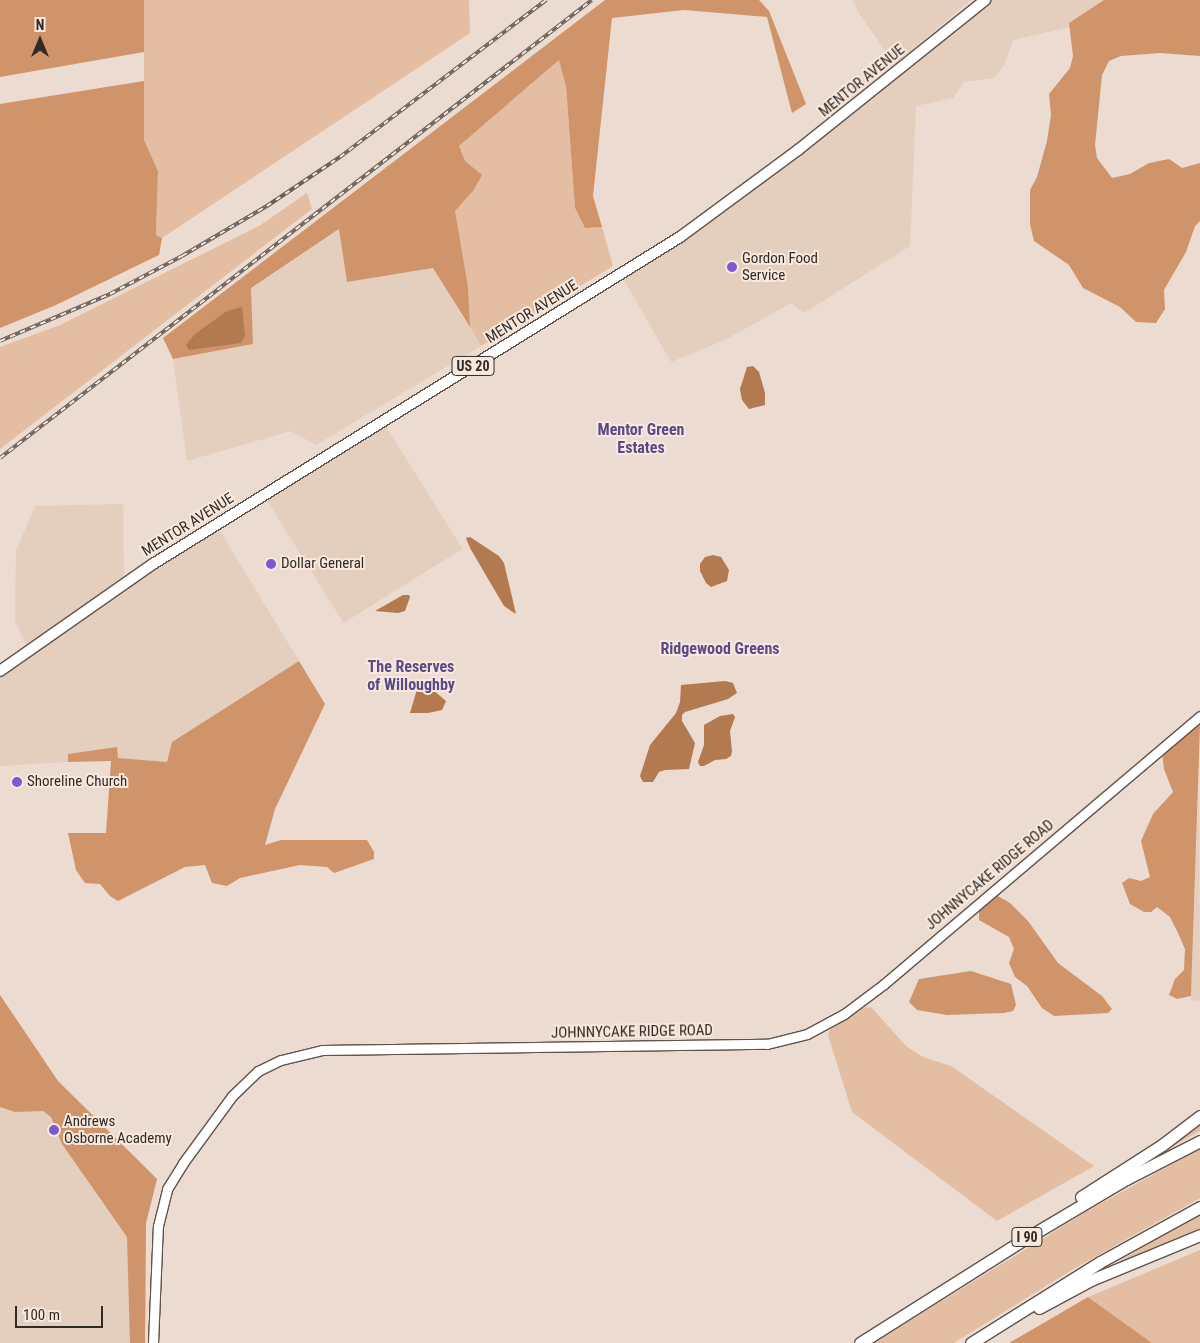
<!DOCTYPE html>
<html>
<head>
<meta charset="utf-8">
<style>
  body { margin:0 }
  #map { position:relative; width:1200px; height:1343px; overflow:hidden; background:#ecdbd0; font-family:"Roboto Condensed",sans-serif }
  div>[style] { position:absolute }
  .built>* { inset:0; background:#e4cebe; transform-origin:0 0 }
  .green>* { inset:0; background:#e4bea3 }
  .forest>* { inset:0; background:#d0946a }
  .water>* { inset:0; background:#b3794f }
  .roads { filter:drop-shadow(1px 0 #61534a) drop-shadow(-1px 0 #61534a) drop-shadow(0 1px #61534a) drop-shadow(0 -1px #61534a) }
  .secondary>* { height:9px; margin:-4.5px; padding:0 4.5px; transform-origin:4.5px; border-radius:4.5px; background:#fff }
  .primary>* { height:10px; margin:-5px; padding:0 5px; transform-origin:5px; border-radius:5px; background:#fff }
  .highway>* { height:11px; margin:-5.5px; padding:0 5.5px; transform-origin:5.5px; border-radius:5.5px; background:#fff }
  .rail>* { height:4px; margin-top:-2px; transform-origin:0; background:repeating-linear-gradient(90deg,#f9e8dd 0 5.5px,#696059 0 11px); box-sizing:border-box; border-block:1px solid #696059 }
  .dots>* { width:14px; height:14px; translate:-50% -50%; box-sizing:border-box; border:2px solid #f9e8dd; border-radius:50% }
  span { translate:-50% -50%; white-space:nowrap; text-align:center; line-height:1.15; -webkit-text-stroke:4px #f9e8dd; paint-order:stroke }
  .shield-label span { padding:1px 4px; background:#f9e8dd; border:1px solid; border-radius:4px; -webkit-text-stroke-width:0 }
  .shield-label { font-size:14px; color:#312b26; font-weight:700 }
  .street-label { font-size:15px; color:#312b26 }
  .poi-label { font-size:15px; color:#312b26 }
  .left { translate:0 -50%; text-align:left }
  .neighbourhood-label { font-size:16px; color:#5a4a89; font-weight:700 }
  .north { position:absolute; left:15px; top:15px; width:50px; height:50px; -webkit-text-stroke:4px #f9e8dd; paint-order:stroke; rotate:0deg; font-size:14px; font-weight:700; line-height:20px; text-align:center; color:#312b26 }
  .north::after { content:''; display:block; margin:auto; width:18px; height:22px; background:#312b26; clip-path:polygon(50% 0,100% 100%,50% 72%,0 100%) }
  .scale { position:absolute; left:15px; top:1306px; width:88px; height:22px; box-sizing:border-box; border:2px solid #312b26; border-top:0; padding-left:6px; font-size:15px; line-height:18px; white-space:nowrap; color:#312b26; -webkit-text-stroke:4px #f9e8dd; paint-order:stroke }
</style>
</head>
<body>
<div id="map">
  <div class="built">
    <i style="clip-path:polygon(853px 0,971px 0,890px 68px,889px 56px,858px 12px)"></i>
    <i style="clip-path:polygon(990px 0,1104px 0,1070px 23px,1070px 27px,1013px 40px,1004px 66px,994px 78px,964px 82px,953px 98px,916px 106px,910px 246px,804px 313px,791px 303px,725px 340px,671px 362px,623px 278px,918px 58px)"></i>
    <i style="clip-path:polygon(340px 229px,347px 282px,433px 268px,481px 346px,316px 445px,291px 431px,187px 461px,173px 359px,253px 344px,251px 288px)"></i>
    <i style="left:385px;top:425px;width:146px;height:140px;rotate:58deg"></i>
    <i style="clip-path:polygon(123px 504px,124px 579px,27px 647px,15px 621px,16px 551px,35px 506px)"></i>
    <i style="clip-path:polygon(217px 526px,299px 661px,172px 742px,168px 762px,118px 758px,116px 748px,68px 754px,68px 762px,0 766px,0 672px)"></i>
    <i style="clip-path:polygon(1199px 775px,1200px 1000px,1191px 1001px)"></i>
    <i style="clip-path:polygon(0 995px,58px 1081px,157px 1179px,146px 1223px,145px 1343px,0 1343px)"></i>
  </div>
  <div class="green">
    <i style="clip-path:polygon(144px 0,469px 0,470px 33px,162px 238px,156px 235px,158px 171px,144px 140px)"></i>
    <i style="clip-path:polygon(560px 59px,566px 86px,575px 208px,585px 228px,602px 227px,613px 266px,481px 346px,470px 327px,455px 211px,473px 191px,459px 146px)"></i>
    <i style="clip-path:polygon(307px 193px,312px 209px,0 449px,0 347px,60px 325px,259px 226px)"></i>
    <i style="clip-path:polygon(871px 1007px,906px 1046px,923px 1057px,951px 1066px,1094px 1166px,997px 1221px,852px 1112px,828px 1035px,831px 1026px,861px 1008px)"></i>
    <i style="clip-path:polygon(1200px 1122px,1200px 1131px,1168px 1149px,1167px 1146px)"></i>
    <i style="clip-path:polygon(1200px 1149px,1200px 1198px,1075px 1268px,954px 1343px,874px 1343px,1089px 1210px)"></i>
    <i style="clip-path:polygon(1200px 1214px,1200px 1232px,1118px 1262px,1180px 1225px)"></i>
    <i style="clip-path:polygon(1200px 1250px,1200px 1343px,1152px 1343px,1088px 1297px)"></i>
  </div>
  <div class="forest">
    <i style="clip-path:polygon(0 0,144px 0,144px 52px,0 77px)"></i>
    <i style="clip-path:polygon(605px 0,759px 0,769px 11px,806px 104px,792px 113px,767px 17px,684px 10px,612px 18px,593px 196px,602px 227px,585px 228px,575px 208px,566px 86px,559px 60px,459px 146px,465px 161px,482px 175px,473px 191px,455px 211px,468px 287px,470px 327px,433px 268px,347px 282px,339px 229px,251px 288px,253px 344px,173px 359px,163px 338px)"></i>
    <i style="clip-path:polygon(1104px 0,1200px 0,1200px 56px,1160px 53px,1121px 56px,1109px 61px,1102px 75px,1095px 145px,1097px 158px,1112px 178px,1130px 174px,1149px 163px,1169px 159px,1182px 168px,1200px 163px,1200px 221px,1195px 226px,1186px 252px,1164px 290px,1165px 309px,1156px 323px,1136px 322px,1120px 307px,1083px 288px,1069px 265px,1034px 241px,1030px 224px,1030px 190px,1037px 177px,1047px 141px,1051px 115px,1049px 94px,1070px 68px,1073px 56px,1069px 23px)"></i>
    <i style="clip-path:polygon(144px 81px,144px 140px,158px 171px,156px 235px,162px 238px,159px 255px,56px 305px,0 328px,0 104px)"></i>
    <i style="clip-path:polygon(299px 661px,325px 704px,275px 809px,265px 845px,281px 840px,367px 840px,374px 852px,374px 859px,334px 873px,327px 867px,300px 865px,240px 878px,227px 886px,212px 883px,205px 865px,185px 867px,118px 901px,110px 896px,100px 884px,85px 883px,76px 870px,68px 833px,106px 833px,111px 761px,68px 762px,68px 754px,117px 747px,118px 758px,167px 762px,172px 742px)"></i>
    <i style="clip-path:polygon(1200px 725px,1191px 996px,1177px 999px,1169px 995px,1175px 979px,1184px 970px,1185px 949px,1178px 933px,1170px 917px,1157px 907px,1151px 912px,1144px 912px,1130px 904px,1122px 883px,1129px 878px,1141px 881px,1150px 877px,1141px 841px,1153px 814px,1173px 792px,1164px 769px,1162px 752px)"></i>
    <i style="clip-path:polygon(996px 895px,1010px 903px,1028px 921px,1058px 963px,1102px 996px,1112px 1009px,1108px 1013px,1054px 1016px,1042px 1008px,1027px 986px,1015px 977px,1009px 963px,1014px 949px,1009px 937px,979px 920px,979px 911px)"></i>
    <i style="clip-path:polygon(971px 971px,1011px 984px,1016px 1005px,1013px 1011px,1004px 1013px,947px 1015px,917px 1010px,909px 1002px,919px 979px)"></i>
    <i style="clip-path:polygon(0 995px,58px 1081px,157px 1179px,146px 1223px,145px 1343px,130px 1343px,127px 1237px,62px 1144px,51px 1117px,43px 1111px,15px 1112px,0 1107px)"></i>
    <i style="clip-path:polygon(1088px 1297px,1152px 1343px,1009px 1343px)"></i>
  </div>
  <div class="water">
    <i style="clip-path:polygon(242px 307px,245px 336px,241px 343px,189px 350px,186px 345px,195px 334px,227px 311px)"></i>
    <i style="clip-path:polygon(753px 366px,759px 372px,765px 393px,765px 405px,749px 409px,742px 400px,740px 389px,747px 367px)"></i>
    <i style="clip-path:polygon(470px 537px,499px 556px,504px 563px,516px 614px,504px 606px,470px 548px,466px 538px)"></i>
    <i style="clip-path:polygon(713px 555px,721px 557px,729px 570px,727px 581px,711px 587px,706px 583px,700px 571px,700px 564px,705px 557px)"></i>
    <i style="clip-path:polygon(403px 595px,409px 595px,410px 597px,405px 611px,398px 613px,375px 611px)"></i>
    <i style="clip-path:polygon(420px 679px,446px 701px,442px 710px,428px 713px,410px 713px)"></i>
    <i style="clip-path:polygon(725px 681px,733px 683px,737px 693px,728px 699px,685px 712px,682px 715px,682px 721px,695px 743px,689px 769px,665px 770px,659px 772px,653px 782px,643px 782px,640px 776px,650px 745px,676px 713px,680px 702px,681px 685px)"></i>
    <i style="clip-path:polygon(733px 714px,735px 717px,730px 731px,732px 751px,731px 756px,726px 759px,715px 760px,704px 766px,700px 766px,698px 762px,704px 745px,704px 725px,720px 716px)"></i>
  </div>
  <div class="roads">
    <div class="secondary">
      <i style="left:153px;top:1343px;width:117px;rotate:-87.6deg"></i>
      <i style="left:158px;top:1226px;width:38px;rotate:-76deg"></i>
      <i style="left:167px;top:1189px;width:31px;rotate:-58deg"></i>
      <i style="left:183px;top:1163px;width:83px;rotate:-53.8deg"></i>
      <i style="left:232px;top:1096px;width:36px;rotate:-44deg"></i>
      <i style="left:258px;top:1071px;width:25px;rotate:-26deg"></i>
      <i style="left:281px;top:1060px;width:42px;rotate:-13.7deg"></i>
      <i style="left:322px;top:1050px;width:445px;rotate:-0.8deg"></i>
      <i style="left:767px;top:1044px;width:41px;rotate:-14deg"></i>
      <i style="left:807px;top:1034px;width:42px;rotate:-28.4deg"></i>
      <i style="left:844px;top:1014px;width:50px;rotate:-36.9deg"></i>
      <i style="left:884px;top:984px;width:414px;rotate:-40.3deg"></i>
    </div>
    <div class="primary">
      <i style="left:0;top:671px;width:187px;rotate:-35deg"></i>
      <i style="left:153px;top:564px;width:620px;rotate:-31.82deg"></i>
      <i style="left:680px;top:237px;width:147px;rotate:-36.4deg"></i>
      <i style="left:798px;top:150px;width:240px;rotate:-38.7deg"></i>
    </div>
    <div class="highway">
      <i style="left:1081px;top:1197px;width:96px;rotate:-32.7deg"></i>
      <i style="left:1162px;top:1145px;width:48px;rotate:-37.3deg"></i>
      <i style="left:1039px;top:1308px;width:59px;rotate:-28.3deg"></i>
      <i style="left:1091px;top:1280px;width:118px;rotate:-22.4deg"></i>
      <i style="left:860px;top:1343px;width:187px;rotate:-32.3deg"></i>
      <i style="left:1018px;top:1243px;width:126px;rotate:-30.7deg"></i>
      <i style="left:1126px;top:1179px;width:83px;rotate:-27.2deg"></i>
      <i style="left:971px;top:1343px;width:152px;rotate:-32.1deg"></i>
      <i style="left:1100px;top:1262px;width:114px;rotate:-28.8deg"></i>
    </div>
  </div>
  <div class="rail">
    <i style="left:0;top:341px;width:120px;rotate:-23.1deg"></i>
    <i style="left:110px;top:294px;width:81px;rotate:-27.8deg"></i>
    <i style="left:182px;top:256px;width:99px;rotate:-30.5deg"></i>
    <i style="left:267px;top:206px;width:88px;rotate:-33.9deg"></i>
    <i style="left:340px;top:157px;width:259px;rotate:-37.3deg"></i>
    <i style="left:0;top:458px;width:748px;rotate:-37.73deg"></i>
  </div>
  <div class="dots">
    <i style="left:732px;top:267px;background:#7e58d2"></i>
    <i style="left:271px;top:564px;background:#7e58d2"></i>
    <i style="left:17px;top:782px;background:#7e58d2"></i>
    <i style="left:54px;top:1130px;background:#7e58d2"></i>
  </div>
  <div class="shield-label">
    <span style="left:473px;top:366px">US 20</span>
    <span style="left:1027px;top:1237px">I 90</span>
  </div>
  <div class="street-label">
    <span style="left:862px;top:81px;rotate:-39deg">MENTOR AVENUE</span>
    <span style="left:532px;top:312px;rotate:-32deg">MENTOR AVENUE</span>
    <span style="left:188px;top:525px;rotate:-32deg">MENTOR AVENUE</span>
    <span style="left:990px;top:875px;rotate:-40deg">JOHNNYCAKE RIDGE ROAD</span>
    <span style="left:632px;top:1032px;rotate:-1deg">JOHNNYCAKE RIDGE ROAD</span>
  </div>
  <div class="poi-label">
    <span class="left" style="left:742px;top:267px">Gordon Food<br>Service</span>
    <span class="left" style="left:281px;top:564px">Dollar General</span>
    <span class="left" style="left:27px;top:782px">Shoreline Church</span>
    <span class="left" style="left:64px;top:1130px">Andrews<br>Osborne Academy</span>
  </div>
  <div class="neighbourhood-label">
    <span style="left:641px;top:439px">Mentor Green<br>Estates</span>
    <span style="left:720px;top:649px">Ridgewood Greens</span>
    <span style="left:411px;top:676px">The Reserves<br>of Willoughby</span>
  </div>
  <div class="north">N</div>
  <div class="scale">100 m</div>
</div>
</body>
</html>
